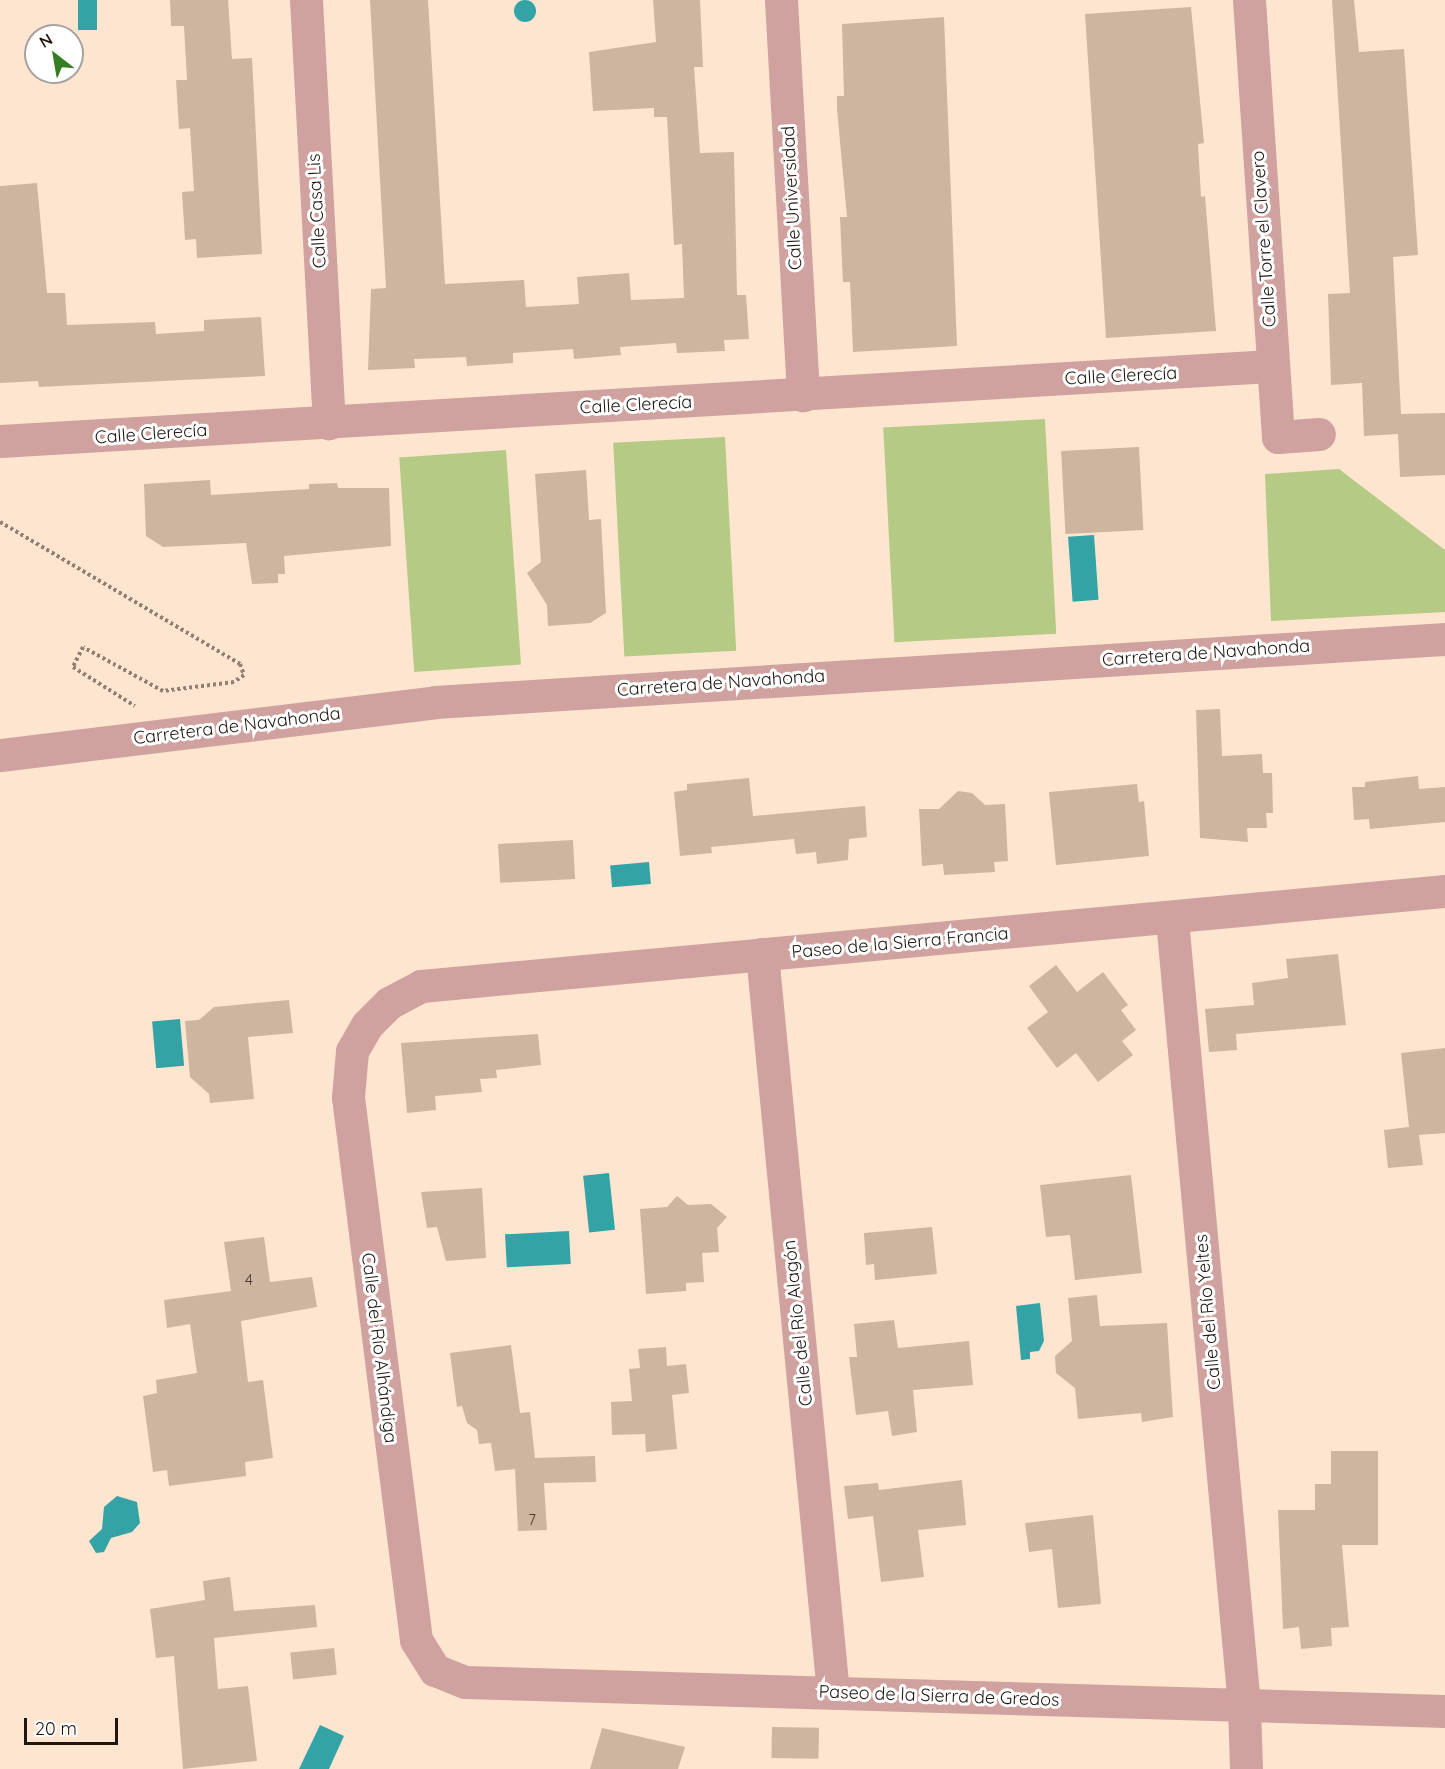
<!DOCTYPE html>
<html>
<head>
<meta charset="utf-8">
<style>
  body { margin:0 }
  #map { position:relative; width:1445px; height:1769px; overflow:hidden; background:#fee5cf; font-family:Quicksand,sans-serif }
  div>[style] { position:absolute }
  .green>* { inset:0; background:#b5ca85; transform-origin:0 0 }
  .water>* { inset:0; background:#34a3a5; transform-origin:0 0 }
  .round { border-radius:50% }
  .building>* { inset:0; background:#cdb5a0; transform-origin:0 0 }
  .path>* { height:4px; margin-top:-2px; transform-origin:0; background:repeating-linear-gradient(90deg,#918071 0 3px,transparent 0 6px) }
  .minor>* { height:33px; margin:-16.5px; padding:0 16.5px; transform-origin:16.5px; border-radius:16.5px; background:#d0a29f }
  span { translate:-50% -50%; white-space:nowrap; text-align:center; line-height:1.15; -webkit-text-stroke:6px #fff; paint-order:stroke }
  .number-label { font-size:15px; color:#4a3e33 }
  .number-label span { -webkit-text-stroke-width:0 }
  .street-label { font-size:18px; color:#1f160f }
  .north { position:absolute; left:24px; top:24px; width:60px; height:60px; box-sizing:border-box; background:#fff; border:2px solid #a5a29f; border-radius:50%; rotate:329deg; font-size:16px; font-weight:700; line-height:24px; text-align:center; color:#1f160f }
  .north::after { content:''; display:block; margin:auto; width:21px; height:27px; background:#367e23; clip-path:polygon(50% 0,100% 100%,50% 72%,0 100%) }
  .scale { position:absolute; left:24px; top:1718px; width:94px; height:27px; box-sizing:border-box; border:3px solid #1f160f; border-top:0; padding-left:8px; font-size:18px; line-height:21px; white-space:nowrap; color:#1f160f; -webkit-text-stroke:4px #fff; paint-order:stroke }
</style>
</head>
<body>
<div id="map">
  <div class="green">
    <i style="left:1045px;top:419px;width:215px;height:162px;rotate:87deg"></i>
    <i style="left:725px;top:437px;width:214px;height:112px;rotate:87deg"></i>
    <i style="left:506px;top:450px;width:215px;height:107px;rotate:86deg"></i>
    <i style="clip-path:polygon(1339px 469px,1445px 550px,1445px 612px,1271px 621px,1265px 474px)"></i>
  </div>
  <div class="water">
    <i class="round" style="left:514px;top:0;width:22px;height:22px"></i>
    <i style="left:78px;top:0;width:19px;height:30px"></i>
    <i style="left:1094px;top:535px;width:65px;height:26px;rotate:86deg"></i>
    <i style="left:649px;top:862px;width:22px;height:39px;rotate:85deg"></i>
    <i style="left:180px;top:1019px;width:47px;height:28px;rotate:85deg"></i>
    <i style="left:609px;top:1173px;width:57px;height:26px;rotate:84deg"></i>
    <i style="left:569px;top:1231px;width:33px;height:64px;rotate:87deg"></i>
    <i style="clip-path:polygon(1040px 1303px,1044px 1341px,1039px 1351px,1030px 1352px,1030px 1359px,1021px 1360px,1016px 1306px)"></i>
    <i style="clip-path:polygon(117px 1496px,137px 1502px,140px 1523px,132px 1532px,111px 1538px,104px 1552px,96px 1553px,89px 1541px,102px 1529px,104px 1507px)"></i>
    <i style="clip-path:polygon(320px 1725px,344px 1736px,329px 1769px,299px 1769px)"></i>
  </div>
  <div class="building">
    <i style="clip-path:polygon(170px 0,228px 0,232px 59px,252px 58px,262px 254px,197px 258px,196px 239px,185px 240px,182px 192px,194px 191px,190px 128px,179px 129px,176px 80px,187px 80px,184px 26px,171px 26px)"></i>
    <i style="clip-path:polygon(370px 0,428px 0,445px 284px,524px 280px,526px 307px,579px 304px,577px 277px,629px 273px,631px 300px,684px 298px,682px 244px,674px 245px,667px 117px,654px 117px,654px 108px,593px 111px,589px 52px,656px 42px,653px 0,700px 0,703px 67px,694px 67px,700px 153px,734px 152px,737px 295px,746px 295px,749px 339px,724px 340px,725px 351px,677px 353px,676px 343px,620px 347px,621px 355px,574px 359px,573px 349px,513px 353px,513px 363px,467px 366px,466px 357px,414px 359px,415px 368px,368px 370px,371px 289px,386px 288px)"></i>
    <i style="clip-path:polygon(1332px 0,1354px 0,1359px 52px,1404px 49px,1418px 255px,1393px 257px,1401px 414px,1445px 413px,1445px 475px,1400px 477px,1398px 434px,1364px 436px,1362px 383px,1331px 385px,1328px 294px,1350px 293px)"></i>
    <i style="clip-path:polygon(1191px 7px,1204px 143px,1198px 144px,1201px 197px,1205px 196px,1216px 331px,1106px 338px,1085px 14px)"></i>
    <i style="clip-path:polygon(944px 17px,957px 346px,853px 352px,850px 282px,843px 282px,842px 262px,840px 217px,847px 217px,837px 109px,837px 96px,844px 96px,842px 24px)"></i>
    <i style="clip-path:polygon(37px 183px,47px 293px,65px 293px,67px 325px,155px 322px,156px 334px,204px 331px,204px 320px,261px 317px,265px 376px,39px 387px,38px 381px,0 383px,0 186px)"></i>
    <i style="left:1139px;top:447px;width:83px;height:78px;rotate:87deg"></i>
    <i style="clip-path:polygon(586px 470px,589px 520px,601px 519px,606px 613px,590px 623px,548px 626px,547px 605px,527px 573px,541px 562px,535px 474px)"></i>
    <i style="clip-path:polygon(210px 480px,211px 495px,309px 489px,309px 484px,337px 483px,338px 488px,389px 488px,391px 546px,284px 556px,285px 574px,278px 574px,278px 583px,252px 584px,246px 543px,163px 547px,146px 536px,144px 484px)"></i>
    <i style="clip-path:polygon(1220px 709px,1222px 756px,1262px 754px,1263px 773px,1272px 773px,1273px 813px,1266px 813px,1267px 828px,1247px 828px,1248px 842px,1200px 838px,1196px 710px)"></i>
    <i style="clip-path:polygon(1418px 776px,1419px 789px,1445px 787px,1445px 822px,1370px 829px,1369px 819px,1354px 820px,1352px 787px,1365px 787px,1365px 782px)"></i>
    <i style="clip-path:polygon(749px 778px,753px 816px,865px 806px,867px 837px,849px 839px,848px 860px,817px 864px,816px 852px,796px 854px,794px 839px,711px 847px,712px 853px,680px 856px,674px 792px,687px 790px,687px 784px)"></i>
    <i style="clip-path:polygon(1137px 784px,1139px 802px,1144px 801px,1149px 856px,1056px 865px,1049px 792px)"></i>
    <i style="clip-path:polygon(958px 791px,972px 793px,985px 805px,1005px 804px,1008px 861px,994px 862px,995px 872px,944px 875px,943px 864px,922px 866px,919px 809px,939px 809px)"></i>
    <i style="left:573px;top:840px;width:39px;height:75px;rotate:87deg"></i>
    <i style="clip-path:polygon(1338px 954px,1346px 1025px,1236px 1034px,1237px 1050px,1209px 1052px,1205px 1009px,1254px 1005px,1252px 983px,1288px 978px,1286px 959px)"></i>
    <i style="clip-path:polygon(1056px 965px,1077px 992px,1103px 972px,1128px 1005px,1121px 1010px,1136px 1030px,1122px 1041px,1133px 1055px,1098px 1082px,1076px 1053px,1057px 1068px,1027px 1028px,1048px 1012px,1029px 986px)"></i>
    <i style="clip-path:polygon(289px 1000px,293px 1033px,248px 1037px,254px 1099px,210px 1103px,209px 1094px,190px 1077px,185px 1021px,199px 1020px,214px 1007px)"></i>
    <i style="clip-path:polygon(538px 1034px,541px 1065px,496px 1070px,497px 1078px,480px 1079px,482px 1092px,435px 1096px,436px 1110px,407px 1113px,401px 1043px)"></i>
    <i style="clip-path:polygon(1445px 1048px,1445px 1133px,1419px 1135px,1423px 1165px,1388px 1168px,1384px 1130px,1409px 1127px,1401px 1053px)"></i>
    <i style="clip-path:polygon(1131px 1175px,1142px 1273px,1075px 1280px,1070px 1235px,1046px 1237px,1040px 1185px)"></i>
    <i style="clip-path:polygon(482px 1188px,486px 1258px,446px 1261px,437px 1227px,427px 1228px,421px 1192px)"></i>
    <i style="clip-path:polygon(677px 1196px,688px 1205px,711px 1204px,727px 1217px,717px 1228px,719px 1252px,702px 1253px,704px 1282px,686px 1283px,686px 1291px,646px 1294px,640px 1209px,667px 1207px)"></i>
    <i style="clip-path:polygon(932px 1227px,937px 1274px,875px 1280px,874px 1264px,866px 1265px,864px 1233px)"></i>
    <i style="clip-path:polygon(264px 1237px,270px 1282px,312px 1277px,317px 1307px,241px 1321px,248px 1382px,263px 1380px,273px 1458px,245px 1462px,246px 1476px,169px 1486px,167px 1470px,153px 1472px,143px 1396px,157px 1393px,156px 1380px,197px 1373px,190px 1324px,167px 1328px,164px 1300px,231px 1291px,224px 1242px)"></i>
    <i style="clip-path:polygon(1097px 1295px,1100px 1326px,1167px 1323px,1173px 1417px,1142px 1422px,1141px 1413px,1078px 1419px,1075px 1388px,1056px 1373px,1055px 1356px,1072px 1341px,1068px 1298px)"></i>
    <i style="clip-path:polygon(894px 1320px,898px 1348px,969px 1341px,973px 1385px,913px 1390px,917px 1432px,892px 1436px,888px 1411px,856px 1415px,849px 1357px,857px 1357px,854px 1324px)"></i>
    <i style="clip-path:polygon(511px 1345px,520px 1413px,530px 1412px,535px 1458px,595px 1456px,596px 1482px,544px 1483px,547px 1530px,518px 1531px,515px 1469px,495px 1471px,491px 1443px,479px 1444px,477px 1430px,467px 1423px,462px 1406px,457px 1407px,450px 1353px)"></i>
    <i style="clip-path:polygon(666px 1347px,667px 1366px,686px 1364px,689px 1393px,672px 1395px,677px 1449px,646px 1452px,645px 1434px,612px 1435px,611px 1402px,632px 1401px,629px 1369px,640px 1368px,638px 1349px)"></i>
    <i style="clip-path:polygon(1331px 1451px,1378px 1451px,1378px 1545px,1342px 1545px,1349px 1627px,1331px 1628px,1332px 1646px,1301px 1649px,1299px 1627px,1283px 1629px,1278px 1510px,1315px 1510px,1315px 1484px,1331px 1484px)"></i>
    <i style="clip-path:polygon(962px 1480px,966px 1525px,918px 1530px,924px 1577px,881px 1582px,873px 1516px,848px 1519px,844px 1486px,878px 1483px,879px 1490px)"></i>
    <i style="clip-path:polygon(1093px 1515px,1101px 1604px,1058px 1608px,1052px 1549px,1029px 1552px,1025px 1523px)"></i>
    <i style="clip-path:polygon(230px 1577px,234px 1611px,315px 1605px,317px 1627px,214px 1638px,218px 1689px,248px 1686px,257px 1761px,183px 1769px,174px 1656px,156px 1658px,150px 1609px,205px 1600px,203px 1581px)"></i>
    <i style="left:334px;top:1648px;width:27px;height:44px;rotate:84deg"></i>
    <i style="left:772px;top:1727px;width:47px;height:31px;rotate:1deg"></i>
    <i style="clip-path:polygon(602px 1728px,685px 1747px,678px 1769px,590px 1769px)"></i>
  </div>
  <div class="path">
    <i style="left:0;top:522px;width:279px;rotate:30.6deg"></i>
    <i style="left:240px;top:664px;width:12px;rotate:70deg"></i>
    <i style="left:244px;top:675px;width:12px;rotate:145deg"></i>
    <i style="left:234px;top:682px;width:72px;rotate:172.8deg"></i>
    <i style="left:163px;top:691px;width:91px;rotate:-151.2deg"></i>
    <i style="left:83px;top:647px;width:22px;rotate:117deg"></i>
    <i style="left:73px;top:667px;width:73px;rotate:32.2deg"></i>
  </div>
  <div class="minor">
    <i style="left:306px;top:0;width:424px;rotate:86.9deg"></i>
    <i style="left:781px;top:0;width:396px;rotate:86.8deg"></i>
    <i style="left:1249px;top:0;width:438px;rotate:86.2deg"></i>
    <i style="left:1278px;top:437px;width:41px;rotate:-4.2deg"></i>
    <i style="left:0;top:441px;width:1273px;rotate:-3.38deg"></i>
    <i style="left:0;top:755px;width:438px;rotate:-6.9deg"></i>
    <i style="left:435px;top:702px;width:1012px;rotate:-3.57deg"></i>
    <i style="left:1445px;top:891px;width:1028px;rotate:174.7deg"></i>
    <i style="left:421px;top:986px;width:36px;rotate:152deg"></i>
    <i style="left:389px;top:1003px;width:31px;rotate:135deg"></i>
    <i style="left:367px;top:1025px;width:30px;rotate:120deg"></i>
    <i style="left:352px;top:1051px;width:46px;rotate:95deg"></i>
    <i style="left:348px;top:1097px;width:547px;rotate:82.86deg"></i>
    <i style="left:416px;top:1640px;width:36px;rotate:58deg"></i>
    <i style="left:435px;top:1670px;width:32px;rotate:22deg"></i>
    <i style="left:465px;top:1682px;width:980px;rotate:1.69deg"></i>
    <i style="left:1172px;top:920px;width:788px;rotate:84.76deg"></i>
    <i style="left:1244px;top:1705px;width:64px;rotate:88.2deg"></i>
    <i style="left:762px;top:954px;width:742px;rotate:84.51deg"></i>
  </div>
  <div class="number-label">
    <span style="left:249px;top:1280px">4</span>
    <span style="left:532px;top:1520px">7</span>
  </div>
  <div class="street-label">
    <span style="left:792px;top:198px;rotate:-93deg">Calle Universidad</span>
    <span style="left:317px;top:211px;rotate:-93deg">Calle Casa Lis</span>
    <span style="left:1264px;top:239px;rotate:-94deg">Calle Torre el Clavero</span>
    <span style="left:1121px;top:376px;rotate:-3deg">Calle Clerecía</span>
    <span style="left:636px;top:405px;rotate:-3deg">Calle Clerecía</span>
    <span style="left:151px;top:434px;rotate:-4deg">Calle Clerecía</span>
    <span style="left:1206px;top:653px;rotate:-4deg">Carretera de Navahonda</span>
    <span style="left:721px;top:683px;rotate:-4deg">Carretera de Navahonda</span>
    <span style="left:237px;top:726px;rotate:-7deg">Carretera de Navahonda</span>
    <span style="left:900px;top:943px;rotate:-5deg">Paseo de la Sierra Francia</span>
    <span style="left:1208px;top:1312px;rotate:-95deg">Calle del Río Yeltes</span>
    <span style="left:798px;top:1323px;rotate:-96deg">Calle del Río Alagón</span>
    <span style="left:379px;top:1348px;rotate:83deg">Calle del Río Alhándiga</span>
    <span style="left:939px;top:1696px;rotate:2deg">Paseo de la Sierra de Gredos</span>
  </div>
  <div class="north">N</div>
  <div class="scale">20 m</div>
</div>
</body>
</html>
